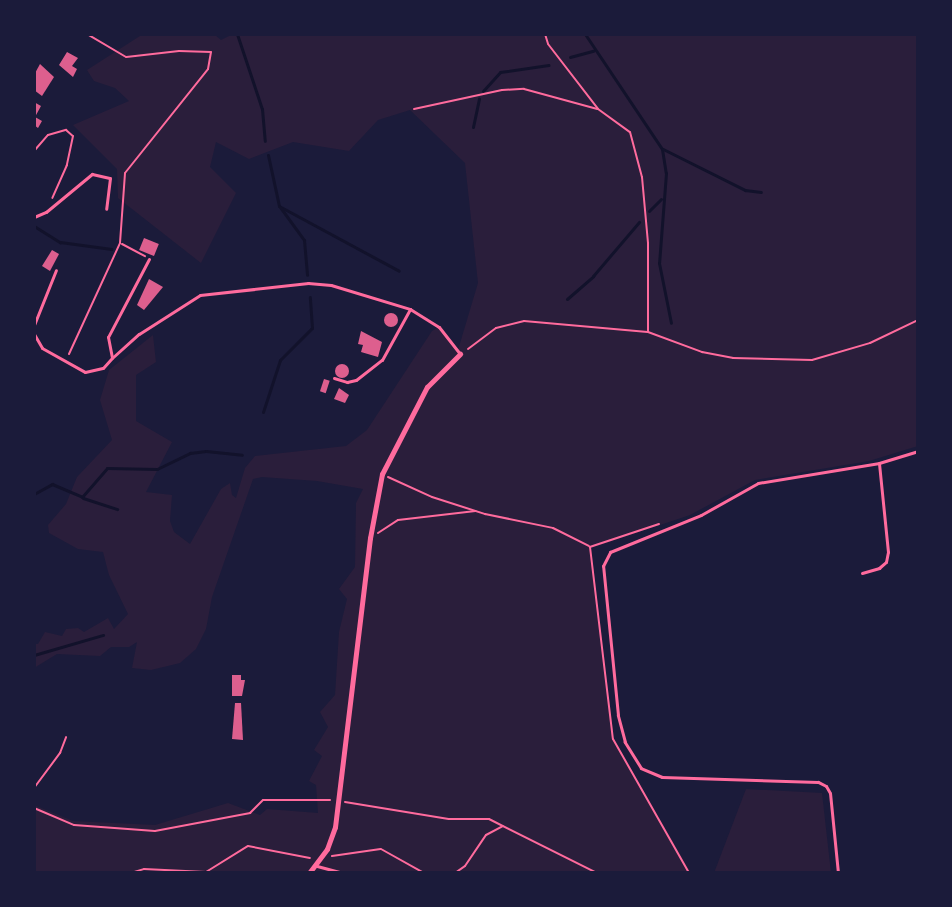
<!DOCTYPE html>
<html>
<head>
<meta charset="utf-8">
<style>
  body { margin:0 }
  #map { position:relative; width:952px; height:907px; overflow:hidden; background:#1b1b3a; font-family:Karla,sans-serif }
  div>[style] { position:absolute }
  .green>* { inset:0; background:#2a1e3b }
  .stream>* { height:3px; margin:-1.5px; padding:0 1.5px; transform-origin:1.5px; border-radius:1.5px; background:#12122b }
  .building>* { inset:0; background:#dd5f8e; transform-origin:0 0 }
  .round { border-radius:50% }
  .path>* { height:2px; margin:-1px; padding:0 1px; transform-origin:1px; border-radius:1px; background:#ff6b9d }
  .service>* { height:3px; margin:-1.5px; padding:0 1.5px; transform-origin:1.5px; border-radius:1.5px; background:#ff6b9d }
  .minor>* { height:5px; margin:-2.5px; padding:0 2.5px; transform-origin:2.5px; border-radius:2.5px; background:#ff6b9d }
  span { translate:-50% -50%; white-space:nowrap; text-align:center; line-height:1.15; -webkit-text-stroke:8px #1b1b3a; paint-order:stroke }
  .frame { position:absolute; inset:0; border:36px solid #1b1b3a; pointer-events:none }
</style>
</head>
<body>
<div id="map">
  <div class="green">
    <i style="clip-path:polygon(143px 34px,214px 34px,221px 40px,233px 34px,918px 34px,918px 446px,869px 461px,755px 480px,690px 515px,591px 548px,614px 739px,691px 873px,34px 873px,34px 805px,73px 821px,155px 825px,228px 803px,260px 815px,267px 809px,318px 813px,316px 785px,309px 781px,322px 756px,314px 750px,328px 727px,320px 712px,335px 695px,339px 632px,347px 599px,339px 589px,355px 567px,356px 503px,363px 489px,317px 481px,262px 477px,253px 479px,212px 597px,206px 629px,196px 649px,180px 663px,151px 670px,132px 668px,137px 642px,129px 647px,111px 647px,100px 656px,57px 654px,34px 668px,34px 644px,38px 644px,45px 632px,62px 636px,66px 629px,78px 628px,84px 632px,108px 618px,114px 629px,128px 614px,109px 575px,103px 552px,78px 549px,49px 533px,48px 525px,66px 504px,77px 477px,112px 440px,100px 400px,109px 370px,153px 335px,156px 362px,136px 375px,136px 421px,172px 442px,146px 492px,172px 495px,170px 521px,174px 532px,190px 544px,221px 489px,230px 483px,232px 495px,236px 498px,245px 468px,255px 456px,346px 446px,367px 430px,432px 331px,439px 327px,458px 350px,478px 283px,465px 163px,410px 110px,378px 120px,349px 151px,293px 142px,249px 159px,216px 142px,210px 167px,236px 193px,201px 263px,118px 198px,117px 169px,73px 125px,129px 101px,115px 88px,94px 81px,87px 70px)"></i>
    <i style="clip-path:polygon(746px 789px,822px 793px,831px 873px,714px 873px)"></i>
  </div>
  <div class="stream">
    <i style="left:237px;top:34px;width:79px;rotate:71.6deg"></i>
    <i style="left:262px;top:109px;width:32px;rotate:85deg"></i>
    <i style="left:585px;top:34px;width:138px;rotate:56.2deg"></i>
    <i style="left:662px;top:149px;width:24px;rotate:81deg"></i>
    <i style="left:666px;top:173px;width:90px;rotate:94.4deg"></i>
    <i style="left:659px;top:263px;width:61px;rotate:78.7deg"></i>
    <i style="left:570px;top:57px;width:24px;rotate:-15deg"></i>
    <i style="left:483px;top:91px;width:25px;rotate:-48deg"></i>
    <i style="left:500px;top:72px;width:49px;rotate:-8.1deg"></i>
    <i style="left:473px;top:127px;width:29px;rotate:-78deg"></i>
    <i style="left:663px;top:149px;width:92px;rotate:26.6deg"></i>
    <i style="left:745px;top:190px;width:16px;rotate:7deg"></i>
    <i style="left:268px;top:155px;width:52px;rotate:77.8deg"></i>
    <i style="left:279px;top:206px;width:136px;rotate:28.4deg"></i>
    <i style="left:280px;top:207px;width:41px;rotate:54deg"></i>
    <i style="left:304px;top:240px;width:35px;rotate:85deg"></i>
    <i style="left:649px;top:211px;width:17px;rotate:-45deg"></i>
    <i style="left:34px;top:226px;width:31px;rotate:32deg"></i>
    <i style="left:60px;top:242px;width:52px;rotate:7.7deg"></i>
    <i style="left:567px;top:299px;width:35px;rotate:-41deg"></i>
    <i style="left:593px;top:276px;width:71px;rotate:-49.6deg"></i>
    <i style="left:263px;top:412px;width:55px;rotate:-71.9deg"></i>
    <i style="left:280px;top:360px;width:45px;rotate:-45deg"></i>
    <i style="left:312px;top:328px;width:31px;rotate:-94deg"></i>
    <i style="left:34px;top:494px;width:21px;rotate:-29deg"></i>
    <i style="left:52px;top:484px;width:33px;rotate:23deg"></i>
    <i style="left:82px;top:497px;width:38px;rotate:-49deg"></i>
    <i style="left:107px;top:468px;width:50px;rotate:1.1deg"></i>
    <i style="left:157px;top:469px;width:37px;rotate:-26deg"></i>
    <i style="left:190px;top:453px;width:16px;rotate:-7deg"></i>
    <i style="left:206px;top:451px;width:36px;rotate:6deg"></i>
    <i style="left:83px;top:498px;width:36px;rotate:18deg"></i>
    <i style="left:34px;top:655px;width:72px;rotate:-16.2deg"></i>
  </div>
  <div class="building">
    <i style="clip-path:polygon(67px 52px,78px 58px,72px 66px,77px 69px,73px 77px,59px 65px)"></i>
    <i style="clip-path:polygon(40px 64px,54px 77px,42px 96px,34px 90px,34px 75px)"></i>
    <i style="clip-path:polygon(34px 102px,41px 106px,35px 117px,42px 121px,38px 128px,34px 125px)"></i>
    <i style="left:144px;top:238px;width:16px;height:13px;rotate:22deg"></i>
    <i style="clip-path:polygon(52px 250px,59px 254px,50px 271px,42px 266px)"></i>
    <i style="clip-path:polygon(149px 279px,163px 287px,144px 310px,137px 305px)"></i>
    <i class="round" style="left:384px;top:313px;width:14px;height:14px"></i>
    <i style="clip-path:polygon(361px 331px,382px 342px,378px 357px,361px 352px,363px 345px,358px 344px)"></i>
    <i class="round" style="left:335px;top:364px;width:14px;height:14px"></i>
    <i style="left:324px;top:379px;width:6px;height:13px;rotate:18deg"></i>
    <i style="clip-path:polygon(339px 388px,349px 395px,345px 403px,334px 399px)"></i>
    <i style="clip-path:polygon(232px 675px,241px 675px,241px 680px,245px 680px,242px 696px,232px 696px)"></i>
    <i style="clip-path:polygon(235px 703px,241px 703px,243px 740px,232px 739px)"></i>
  </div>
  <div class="path">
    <i style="left:545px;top:34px;width:10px;rotate:73deg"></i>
    <i style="left:548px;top:44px;width:82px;rotate:52.4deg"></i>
    <i style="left:598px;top:109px;width:39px;rotate:36deg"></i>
    <i style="left:630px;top:132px;width:47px;rotate:75.1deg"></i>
    <i style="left:642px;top:177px;width:66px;rotate:84.8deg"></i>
    <i style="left:648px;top:243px;width:88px;rotate:90deg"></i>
    <i style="left:414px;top:109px;width:90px;rotate:-12.2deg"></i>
    <i style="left:502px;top:90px;width:22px;rotate:-3deg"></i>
    <i style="left:524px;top:89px;width:76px;rotate:15.3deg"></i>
    <i style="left:34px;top:151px;width:21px;rotate:-49deg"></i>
    <i style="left:48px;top:135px;width:19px;rotate:-16deg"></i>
    <i style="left:66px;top:130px;width:9px;rotate:41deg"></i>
    <i style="left:73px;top:136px;width:30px;rotate:102deg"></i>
    <i style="left:67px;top:165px;width:36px;rotate:114deg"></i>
    <i style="left:122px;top:244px;width:26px;rotate:28deg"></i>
    <i style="left:468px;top:349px;width:35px;rotate:-37deg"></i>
    <i style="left:496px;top:328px;width:29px;rotate:-14deg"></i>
    <i style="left:524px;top:321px;width:124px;rotate:5.1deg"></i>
    <i style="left:648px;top:332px;width:58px;rotate:20.3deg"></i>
    <i style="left:702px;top:352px;width:32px;rotate:11deg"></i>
    <i style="left:733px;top:358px;width:79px;rotate:1.5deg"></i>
    <i style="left:812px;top:360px;width:60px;rotate:-16.3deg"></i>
    <i style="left:870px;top:343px;width:53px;rotate:-25.6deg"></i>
    <i style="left:69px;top:354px;width:122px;rotate:-65.3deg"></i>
    <i style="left:120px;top:243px;width:70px;rotate:-85.9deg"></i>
    <i style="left:125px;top:173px;width:133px;rotate:-51.4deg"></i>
    <i style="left:208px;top:69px;width:17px;rotate:-80deg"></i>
    <i style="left:211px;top:52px;width:32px;rotate:-178deg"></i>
    <i style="left:179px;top:51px;width:53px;rotate:173.5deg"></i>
    <i style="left:126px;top:57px;width:45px;rotate:-149.5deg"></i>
    <i style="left:388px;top:477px;width:48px;rotate:24.4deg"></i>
    <i style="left:432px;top:497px;width:56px;rotate:17.8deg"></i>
    <i style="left:485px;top:514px;width:69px;rotate:11.6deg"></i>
    <i style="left:553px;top:528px;width:40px;rotate:26.6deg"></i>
    <i style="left:659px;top:524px;width:73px;rotate:161.6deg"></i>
    <i style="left:590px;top:547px;width:193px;rotate:83.2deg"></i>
    <i style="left:613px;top:739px;width:154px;rotate:60.4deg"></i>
    <i style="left:378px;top:533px;width:24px;rotate:-33deg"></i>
    <i style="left:398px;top:520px;width:78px;rotate:-6.7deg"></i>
    <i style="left:34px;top:788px;width:44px;rotate:-53.4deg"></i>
    <i style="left:60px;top:753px;width:17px;rotate:-69deg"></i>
    <i style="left:345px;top:802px;width:105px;rotate:9.3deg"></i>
    <i style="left:449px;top:819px;width:40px"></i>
    <i style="left:489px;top:819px;width:121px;rotate:26.6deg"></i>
    <i style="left:34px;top:808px;width:43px;rotate:23deg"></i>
    <i style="left:74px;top:825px;width:81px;rotate:4.2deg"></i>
    <i style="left:155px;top:831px;width:97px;rotate:-10.7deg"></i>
    <i style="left:250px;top:813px;width:18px;rotate:-45deg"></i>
    <i style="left:263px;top:800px;width:67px"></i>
    <i style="left:332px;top:856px;width:49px;rotate:-8.1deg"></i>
    <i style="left:381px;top:849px;width:49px;rotate:29.2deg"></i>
    <i style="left:131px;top:873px;width:14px;rotate:-17deg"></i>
    <i style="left:144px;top:869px;width:62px;rotate:2.8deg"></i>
    <i style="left:206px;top:872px;width:49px;rotate:-31.8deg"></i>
    <i style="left:248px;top:846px;width:63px;rotate:11deg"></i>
    <i style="left:455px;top:873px;width:12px;rotate:-35deg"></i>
    <i style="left:465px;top:866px;width:37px;rotate:-56deg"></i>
    <i style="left:486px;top:835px;width:19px;rotate:-28deg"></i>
  </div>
  <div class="service">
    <i style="left:34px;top:217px;width:13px;rotate:-23deg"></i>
    <i style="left:46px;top:212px;width:60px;rotate:-39.6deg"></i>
    <i style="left:92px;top:174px;width:18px;rotate:13deg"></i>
    <i style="left:110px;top:178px;width:31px;rotate:97deg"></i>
    <i style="left:149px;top:259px;width:88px;rotate:117.7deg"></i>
    <i style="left:108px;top:337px;width:21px;rotate:79deg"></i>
    <i style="left:112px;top:358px;width:36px;rotate:-42deg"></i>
    <i style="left:139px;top:334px;width:72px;rotate:-32.6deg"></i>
    <i style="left:200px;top:295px;width:109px;rotate:-6.3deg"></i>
    <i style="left:308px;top:283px;width:23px;rotate:5deg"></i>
    <i style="left:331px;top:285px;width:83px;rotate:16.9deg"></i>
    <i style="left:410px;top:309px;width:34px;rotate:32deg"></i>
    <i style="left:439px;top:327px;width:34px;rotate:52deg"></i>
    <i style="left:34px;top:325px;width:59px;rotate:-68.2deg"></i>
    <i style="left:34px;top:334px;width:16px;rotate:60deg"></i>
    <i style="left:42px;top:348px;width:49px;rotate:29.2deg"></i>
    <i style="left:85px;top:372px;width:18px;rotate:-13deg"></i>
    <i style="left:103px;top:368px;width:13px;rotate:-48deg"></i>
    <i style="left:334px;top:378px;width:14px;rotate:17deg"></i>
    <i style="left:347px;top:382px;width:9px;rotate:-13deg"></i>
    <i style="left:356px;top:380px;width:33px;rotate:-38deg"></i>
    <i style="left:382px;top:360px;width:58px;rotate:-61.2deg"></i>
    <i style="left:862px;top:573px;width:18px;rotate:-16deg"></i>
    <i style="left:879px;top:568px;width:9px;rotate:-41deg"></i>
    <i style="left:886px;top:562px;width:10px;rotate:-79deg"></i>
    <i style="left:888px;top:552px;width:89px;rotate:-95.8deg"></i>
    <i style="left:317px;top:866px;width:27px;rotate:15deg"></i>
    <i style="left:838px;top:873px;width:80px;rotate:-95.7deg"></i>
    <i style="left:830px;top:793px;width:8px;rotate:-120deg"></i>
    <i style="left:826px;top:786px;width:9px;rotate:-153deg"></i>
    <i style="left:818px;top:782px;width:156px;rotate:-178.2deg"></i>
    <i style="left:662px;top:777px;width:23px;rotate:-157deg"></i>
    <i style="left:641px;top:768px;width:31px;rotate:-122deg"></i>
    <i style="left:625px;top:742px;width:28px;rotate:-105deg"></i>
    <i style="left:618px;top:715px;width:150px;rotate:-95.7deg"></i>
    <i style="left:603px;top:566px;width:16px;rotate:-63deg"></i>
    <i style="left:610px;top:552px;width:98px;rotate:-22.1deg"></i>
    <i style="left:701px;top:515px;width:65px;rotate:-29.3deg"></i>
    <i style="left:758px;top:483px;width:123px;rotate:-9.4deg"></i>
    <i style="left:879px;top:463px;width:41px;rotate:-17.1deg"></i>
  </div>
  <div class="minor">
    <i style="left:309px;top:873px;width:30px;rotate:-53deg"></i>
    <i style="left:327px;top:849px;width:23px;rotate:-70deg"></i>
    <i style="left:335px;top:827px;width:291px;rotate:-83.1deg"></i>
    <i style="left:370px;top:538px;width:65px;rotate:-79.4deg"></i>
    <i style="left:382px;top:474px;width:98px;rotate:-62.7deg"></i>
    <i style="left:427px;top:387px;width:47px;rotate:-45deg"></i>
  </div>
  <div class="frame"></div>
</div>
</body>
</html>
